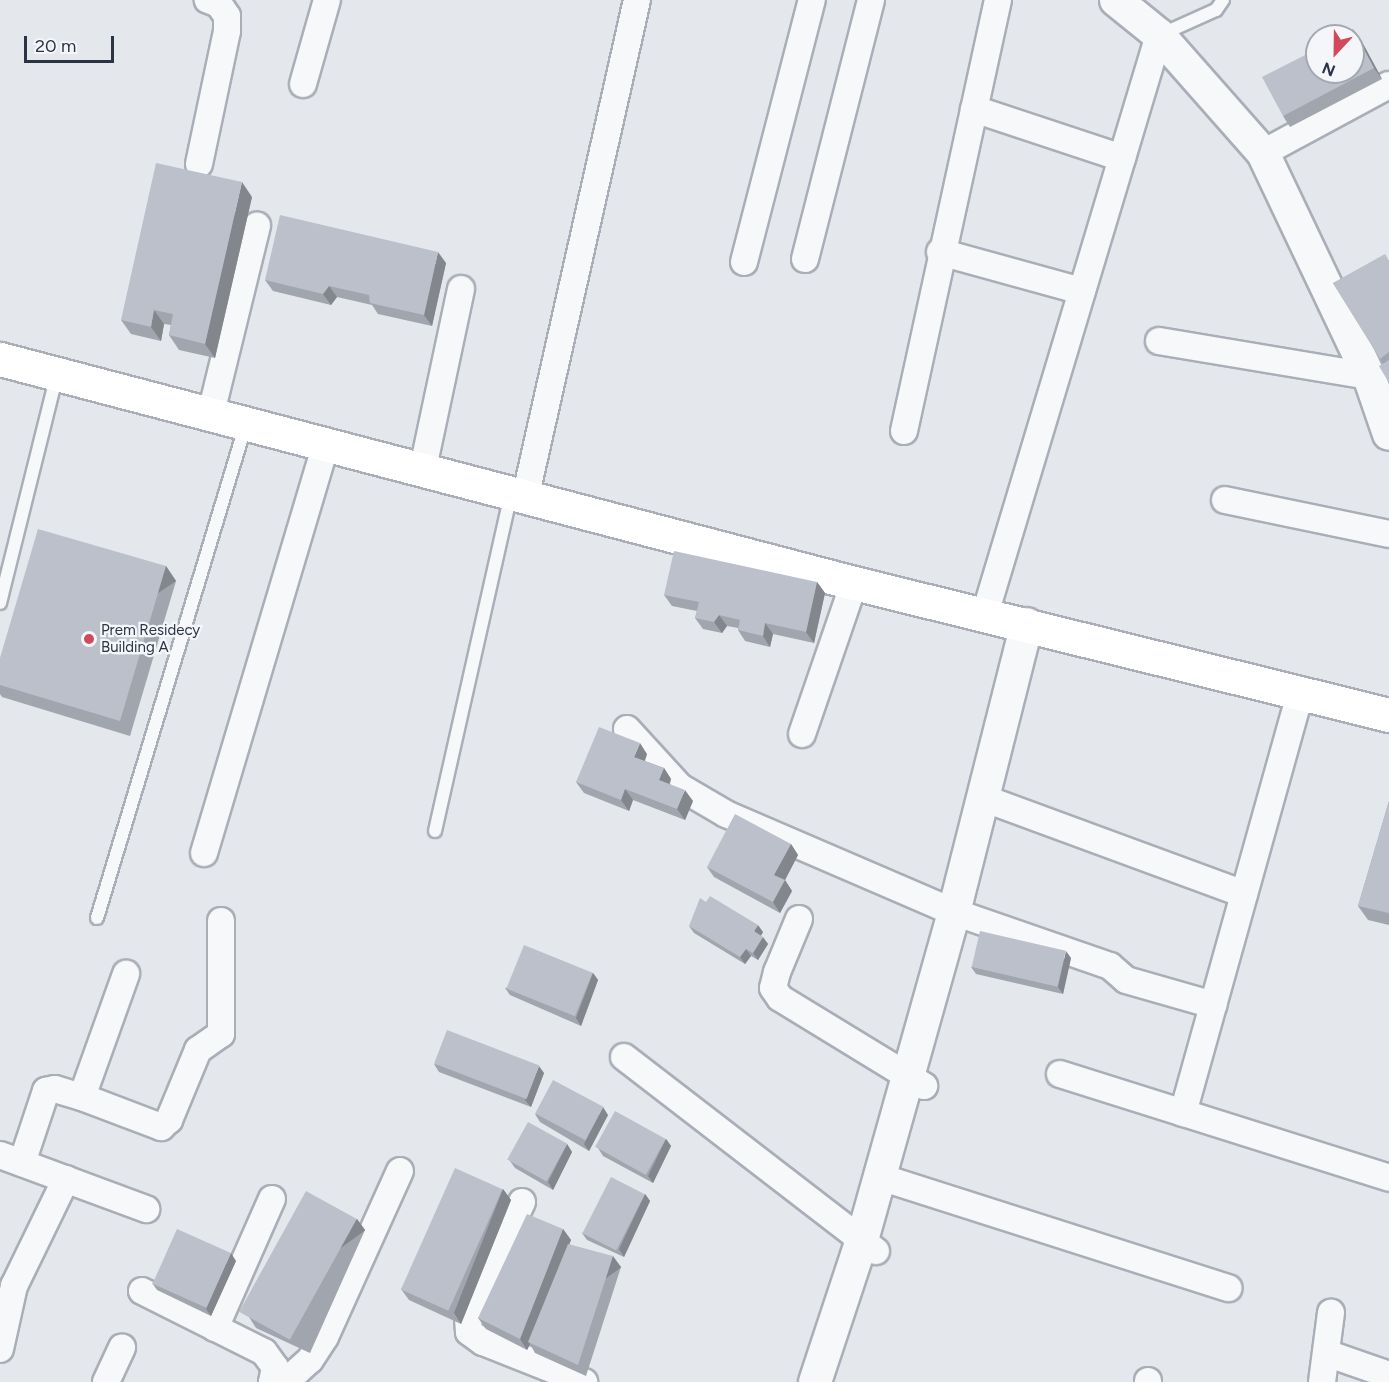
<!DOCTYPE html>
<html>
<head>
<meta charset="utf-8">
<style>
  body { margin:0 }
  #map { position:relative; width:1389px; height:1382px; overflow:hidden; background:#e4e7ec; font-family:Figtree,sans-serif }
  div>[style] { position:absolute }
  .roads { filter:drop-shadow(2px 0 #a9aeb7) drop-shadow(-2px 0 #a9aeb7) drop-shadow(0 2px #a9aeb7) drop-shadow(0 -2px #a9aeb7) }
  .service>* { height:12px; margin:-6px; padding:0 6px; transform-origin:6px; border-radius:6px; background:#f7f8fa }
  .minor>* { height:26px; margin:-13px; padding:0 13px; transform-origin:13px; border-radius:13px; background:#f7f8fa }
  .tertiary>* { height:32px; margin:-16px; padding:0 16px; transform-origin:16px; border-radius:16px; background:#f7f8fa }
  .secondary>* { height:33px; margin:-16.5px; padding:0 16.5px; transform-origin:16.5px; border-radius:16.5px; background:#fff }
  .wall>* { inset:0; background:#a1a5ae }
  .shaded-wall>* { inset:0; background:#83868d; transform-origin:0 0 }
  .building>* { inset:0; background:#bbc0ca; transform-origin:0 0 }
  .dots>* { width:16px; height:16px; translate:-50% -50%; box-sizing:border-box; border:3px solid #f4f6f9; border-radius:50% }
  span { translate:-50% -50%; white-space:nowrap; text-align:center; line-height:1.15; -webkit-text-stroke:4.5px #f4f6f9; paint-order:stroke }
  .poi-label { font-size:15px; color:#2b3445 }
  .left { translate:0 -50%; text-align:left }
  .north { position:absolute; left:1305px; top:24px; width:60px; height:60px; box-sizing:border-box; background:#f4f6f9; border:2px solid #a4a8b1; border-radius:50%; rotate:202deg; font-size:16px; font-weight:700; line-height:24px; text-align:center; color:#2b3445 }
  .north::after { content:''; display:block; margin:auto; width:21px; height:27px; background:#d1495b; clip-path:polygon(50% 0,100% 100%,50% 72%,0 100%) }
  .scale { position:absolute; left:24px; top:36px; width:90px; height:27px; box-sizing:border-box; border:3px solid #2b3445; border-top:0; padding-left:8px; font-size:18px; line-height:21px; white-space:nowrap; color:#2b3445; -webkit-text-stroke:4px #f4f6f9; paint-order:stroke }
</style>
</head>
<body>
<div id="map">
  <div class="roads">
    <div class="service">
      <i style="left:1160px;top:35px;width:61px;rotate:-24.1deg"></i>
      <i style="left:1216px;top:10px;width:12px;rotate:-55deg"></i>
      <i style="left:0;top:603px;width:235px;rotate:-76deg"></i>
      <i style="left:435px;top:831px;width:344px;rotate:-77.3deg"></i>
      <i style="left:97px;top:918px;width:516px;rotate:-73.22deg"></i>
    </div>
    <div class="minor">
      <i style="left:303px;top:84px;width:87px;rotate:-74.1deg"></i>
      <i style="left:974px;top:109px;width:156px;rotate:18.3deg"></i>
      <i style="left:1263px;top:153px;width:143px;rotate:-28.4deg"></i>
      <i style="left:199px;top:164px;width:136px;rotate:-78.1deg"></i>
      <i style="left:227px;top:31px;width:15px;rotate:-90deg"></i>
      <i style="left:227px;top:16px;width:14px;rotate:-124deg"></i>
      <i style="left:219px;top:4px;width:12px;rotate:-160deg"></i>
      <i style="left:940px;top:252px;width:147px;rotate:15.4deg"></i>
      <i style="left:805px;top:259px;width:267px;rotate:-75.7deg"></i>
      <i style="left:744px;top:262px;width:271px;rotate:-75.5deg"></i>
      <i style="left:1159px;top:341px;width:213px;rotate:9.5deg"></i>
      <i style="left:211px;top:413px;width:193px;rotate:-76.2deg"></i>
      <i style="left:904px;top:431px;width:441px;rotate:-77.7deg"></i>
      <i style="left:423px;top:468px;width:183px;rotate:-78deg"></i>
      <i style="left:526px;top:494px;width:506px;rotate:-77.34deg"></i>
      <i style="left:1225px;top:500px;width:167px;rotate:11.7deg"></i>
      <i style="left:985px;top:614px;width:605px;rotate:-73.27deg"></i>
      <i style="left:627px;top:729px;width:79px;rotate:47.6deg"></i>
      <i style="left:680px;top:787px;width:53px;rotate:30.4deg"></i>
      <i style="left:726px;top:814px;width:248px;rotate:23.3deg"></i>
      <i style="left:954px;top:912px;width:165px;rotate:19.1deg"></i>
      <i style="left:1110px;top:966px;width:21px;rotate:41deg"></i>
      <i style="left:1126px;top:980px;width:91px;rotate:16deg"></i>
      <i style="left:802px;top:734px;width:160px;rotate:-71deg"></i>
      <i style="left:983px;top:798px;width:278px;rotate:20.2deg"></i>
      <i style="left:204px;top:853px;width:428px;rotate:-73.4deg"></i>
      <i style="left:799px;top:919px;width:57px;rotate:112.5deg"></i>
      <i style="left:777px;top:972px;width:16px;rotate:104deg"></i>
      <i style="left:773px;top:988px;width:12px;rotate:55deg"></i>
      <i style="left:780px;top:998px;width:169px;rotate:31.4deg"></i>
      <i style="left:624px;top:1057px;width:318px;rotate:37.6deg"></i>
      <i style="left:1060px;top:1074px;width:345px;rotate:17.5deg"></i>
      <i style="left:82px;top:1097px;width:131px;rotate:-70.3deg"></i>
      <i style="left:1183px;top:1113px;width:439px;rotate:-74.4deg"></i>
      <i style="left:0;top:1155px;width:156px;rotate:20.3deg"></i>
      <i style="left:22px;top:1163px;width:76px;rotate:-71.6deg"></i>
      <i style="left:46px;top:1091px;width:9px;rotate:-13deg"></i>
      <i style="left:55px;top:1089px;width:28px;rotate:17deg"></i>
      <i style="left:82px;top:1097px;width:85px;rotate:20.8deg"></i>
      <i style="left:161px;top:1127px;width:11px;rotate:-41deg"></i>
      <i style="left:169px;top:1120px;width:76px;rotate:-67.5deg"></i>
      <i style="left:198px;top:1050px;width:28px;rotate:-35deg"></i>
      <i style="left:221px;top:1034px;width:113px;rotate:-90deg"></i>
      <i style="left:896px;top:1182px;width:349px;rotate:17.7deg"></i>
      <i style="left:522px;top:1202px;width:128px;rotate:115deg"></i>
      <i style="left:468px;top:1318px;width:14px;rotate:86deg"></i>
      <i style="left:469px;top:1332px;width:17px;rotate:36deg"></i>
      <i style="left:483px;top:1342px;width:109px;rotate:21.6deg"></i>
      <i style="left:142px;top:1291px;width:136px;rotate:26.6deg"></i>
      <i style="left:264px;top:1352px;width:19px;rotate:54deg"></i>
      <i style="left:275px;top:1367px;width:15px;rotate:101deg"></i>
      <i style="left:215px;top:1328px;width:141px;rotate:-66.2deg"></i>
      <i style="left:0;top:1349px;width:65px;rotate:-77.5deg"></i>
      <i style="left:14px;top:1286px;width:119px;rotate:-64.1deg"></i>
      <i style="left:1326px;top:1353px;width:67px;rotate:19.2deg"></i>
      <i style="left:106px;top:1382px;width:38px;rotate:-65deg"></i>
      <i style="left:272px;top:1382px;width:21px;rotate:-17deg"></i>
      <i style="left:292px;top:1376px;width:24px;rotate:-42deg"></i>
      <i style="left:310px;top:1360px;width:27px;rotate:-57deg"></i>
      <i style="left:325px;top:1337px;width:182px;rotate:-65.7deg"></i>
      <i style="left:1148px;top:1382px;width:1px;rotate:-90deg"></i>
      <i style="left:1322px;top:1382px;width:70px;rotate:-82.6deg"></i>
    </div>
    <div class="tertiary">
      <i style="left:1116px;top:0;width:55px;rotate:39.1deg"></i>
      <i style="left:1159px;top:35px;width:157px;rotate:48.6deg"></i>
      <i style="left:1263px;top:153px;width:247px;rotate:64.6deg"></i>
      <i style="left:1369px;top:376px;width:61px;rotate:71deg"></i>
      <i style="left:815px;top:1382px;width:150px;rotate:-71.7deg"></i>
      <i style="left:862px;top:1240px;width:341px;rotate:-74.3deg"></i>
      <i style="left:954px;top:912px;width:297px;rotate:-75.8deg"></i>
    </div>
    <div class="secondary">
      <i style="left:0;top:359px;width:883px;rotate:14.7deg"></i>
      <i style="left:854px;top:583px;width:551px;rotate:13.86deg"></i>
    </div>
  </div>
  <div class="wall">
    <i style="clip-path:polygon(1353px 29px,1361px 40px,1382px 79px,1290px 127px,1283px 116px)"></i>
    <i style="clip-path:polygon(252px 197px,215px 358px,179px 350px,169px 335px,171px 325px,164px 324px,161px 341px,131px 334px,121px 320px)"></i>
    <i style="clip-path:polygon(1389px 260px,1389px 383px,1383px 363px,1333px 283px)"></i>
    <i style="clip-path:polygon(446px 263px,432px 326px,378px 314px,372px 305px,337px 297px,331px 305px,273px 291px,265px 280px)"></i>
    <i style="clip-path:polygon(166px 566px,176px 581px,130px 736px,2px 697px,0 694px,0 658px)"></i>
    <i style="clip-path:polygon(817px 582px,825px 593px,814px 643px,773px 634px,770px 647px,745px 641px,738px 630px,738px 628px,727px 626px,722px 633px,703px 629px,695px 618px,697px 611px,672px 606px,664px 595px)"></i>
    <i style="clip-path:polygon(647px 754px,645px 761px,664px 768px,671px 779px,670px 784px,693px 801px,685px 820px,633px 800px,629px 811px,584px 793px,576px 782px)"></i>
    <i style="clip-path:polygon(1389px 801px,1389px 925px,1368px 920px,1358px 906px)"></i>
    <i style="clip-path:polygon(791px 844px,798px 855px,785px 880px,792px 891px,780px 913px,714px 877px,707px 867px)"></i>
    <i style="clip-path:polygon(689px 926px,763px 932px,761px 936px,768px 944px,758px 960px,751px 956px,745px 964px,694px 933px)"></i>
    <i style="clip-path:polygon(1071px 958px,1063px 994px,976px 974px,971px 967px)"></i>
    <i style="clip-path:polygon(593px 973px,598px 980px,581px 1026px,510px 995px,505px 988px)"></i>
    <i style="clip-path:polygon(434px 1064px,544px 1073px,531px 1107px,439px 1072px)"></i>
    <i style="clip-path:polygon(535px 1114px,608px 1115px,589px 1151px,540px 1122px)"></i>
    <i style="clip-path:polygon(666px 1139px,671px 1146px,653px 1183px,603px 1156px,598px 1148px)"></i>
    <i style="clip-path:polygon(567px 1144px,572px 1152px,553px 1190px,515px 1168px,510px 1161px)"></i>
    <i style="clip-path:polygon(503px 1189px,511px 1200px,461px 1324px,409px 1300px,401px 1289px)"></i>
    <i style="clip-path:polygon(645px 1194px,650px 1201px,624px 1257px,587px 1240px,582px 1233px)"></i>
    <i style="clip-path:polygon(357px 1219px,365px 1230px,310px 1353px,256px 1328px,249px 1317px)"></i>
    <i style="clip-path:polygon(563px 1229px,571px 1240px,569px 1244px,621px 1267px,586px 1376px,535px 1353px,530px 1344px,527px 1350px,486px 1329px,478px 1318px)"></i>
    <i style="clip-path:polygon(236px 1261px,211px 1316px,157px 1290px,152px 1283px)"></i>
  </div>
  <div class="shaded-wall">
    <i style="clip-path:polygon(1353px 29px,1361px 40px,1382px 79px,1374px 68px)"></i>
    <i style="clip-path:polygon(242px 182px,252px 197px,215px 358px,205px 344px)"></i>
    <i style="clip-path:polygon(438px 252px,446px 263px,432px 326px,424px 315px)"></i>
    <i style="clip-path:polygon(329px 286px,337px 297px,331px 305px,323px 294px)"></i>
    <i style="clip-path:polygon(154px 310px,164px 324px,161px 341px,151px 327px)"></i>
    <i style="left:166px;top:566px;width:18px;height:162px;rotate:56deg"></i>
    <i style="clip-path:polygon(817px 582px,825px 593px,814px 643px,806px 632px)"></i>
    <i style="clip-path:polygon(719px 615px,727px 626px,722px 633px,714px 622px)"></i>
    <i style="clip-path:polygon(765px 623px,773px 634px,770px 647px,763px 636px)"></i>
    <i style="clip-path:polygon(640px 743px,647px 754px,642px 768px,634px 757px)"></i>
    <i style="clip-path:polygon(664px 768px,671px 779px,667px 790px,659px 780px)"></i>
    <i style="clip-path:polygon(625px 789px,633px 800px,629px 811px,621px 800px)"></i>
    <i style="clip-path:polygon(685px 790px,693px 801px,685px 820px,677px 809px)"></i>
    <i style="clip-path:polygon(791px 844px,798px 855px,785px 880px,792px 891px,780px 913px,773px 902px,774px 875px)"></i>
    <i style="clip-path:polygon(758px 925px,763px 932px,759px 938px,754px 931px)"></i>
    <i style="clip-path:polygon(763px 937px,768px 944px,758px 960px,753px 953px)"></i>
    <i style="clip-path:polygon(746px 949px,751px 956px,745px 964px,740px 957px)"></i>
    <i style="clip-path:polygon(1066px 951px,1071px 958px,1063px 994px,1058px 987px)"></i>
    <i style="clip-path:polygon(593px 973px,598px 980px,581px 1026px,576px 1018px)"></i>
    <i style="clip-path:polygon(539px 1066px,544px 1073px,531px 1107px,525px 1100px)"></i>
    <i style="clip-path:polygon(603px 1107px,608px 1115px,589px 1151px,584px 1144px)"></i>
    <i style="clip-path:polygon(666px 1139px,671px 1146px,653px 1183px,648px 1176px)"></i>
    <i style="clip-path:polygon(567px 1144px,572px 1152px,553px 1190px,548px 1182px)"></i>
    <i style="clip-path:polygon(503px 1189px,511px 1200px,461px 1324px,454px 1313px)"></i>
    <i style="clip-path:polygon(645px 1194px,650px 1201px,624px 1257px,619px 1249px)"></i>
    <i style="left:357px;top:1219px;width:14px;height:135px;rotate:54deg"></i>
    <i style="clip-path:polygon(563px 1229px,571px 1240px,530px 1343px,528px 1342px,530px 1344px,527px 1350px,520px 1339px)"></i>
    <i style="clip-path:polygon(231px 1253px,236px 1261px,211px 1316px,206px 1309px)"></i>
    <i style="left:613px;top:1256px;width:14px;height:114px;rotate:54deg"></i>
  </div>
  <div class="building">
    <i style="clip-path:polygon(1353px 29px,1374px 68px,1283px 116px,1262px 77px,1317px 49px,1317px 72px,1353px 72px,1353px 36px,1341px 36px)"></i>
    <i style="clip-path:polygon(156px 163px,242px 182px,205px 344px,169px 335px,173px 314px,154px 310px,151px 327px,121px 320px)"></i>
    <i style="clip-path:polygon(280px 215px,438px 252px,424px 315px,370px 303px,369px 295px,329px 286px,323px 294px,265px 280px)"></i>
    <i style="clip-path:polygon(1385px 254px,1389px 261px,1389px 352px,1380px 359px,1333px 283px)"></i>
    <i style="clip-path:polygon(1389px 360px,1389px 383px,1379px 366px)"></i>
    <i style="clip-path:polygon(38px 529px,166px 566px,120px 721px,0 685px,0 658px)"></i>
    <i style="clip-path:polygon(674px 551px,817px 582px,806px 632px,765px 623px,763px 636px,738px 630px,740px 620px,719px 615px,714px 622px,695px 618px,699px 602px,664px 595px)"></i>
    <i style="clip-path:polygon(599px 727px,640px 743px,634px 757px,664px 768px,659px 780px,685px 790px,677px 809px,625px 789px,621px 800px,576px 782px)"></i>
    <i style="clip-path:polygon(1389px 801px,1389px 913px,1358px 906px)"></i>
    <i style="clip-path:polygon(735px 814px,791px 844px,774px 875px,785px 880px,773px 902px,707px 867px)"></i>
    <i style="clip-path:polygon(710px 896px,758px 925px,754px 931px,763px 937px,753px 953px,746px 949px,740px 957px,689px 926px,700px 898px,706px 902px)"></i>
    <i style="left:980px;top:931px;width:88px;height:37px;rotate:13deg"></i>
    <i style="left:524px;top:945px;width:74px;height:47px;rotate:22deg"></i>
    <i style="left:447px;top:1030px;width:99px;height:36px;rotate:21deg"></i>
    <i style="left:553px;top:1080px;width:57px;height:38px;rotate:28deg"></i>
    <i style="left:615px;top:1111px;width:58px;height:41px;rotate:29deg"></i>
    <i style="left:528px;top:1122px;width:45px;height:43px;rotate:29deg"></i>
    <i style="left:455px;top:1168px;width:52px;height:133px;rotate:24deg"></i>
    <i style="left:611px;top:1177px;width:38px;height:63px;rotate:27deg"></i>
    <i style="left:306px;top:1191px;width:58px;height:138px;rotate:29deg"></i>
    <i style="clip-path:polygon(527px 1214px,563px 1229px,520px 1339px,478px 1318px)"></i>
    <i style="left:177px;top:1229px;width:59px;height:60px;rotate:24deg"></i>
    <i style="clip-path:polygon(568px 1244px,613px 1256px,578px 1365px,528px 1342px)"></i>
  </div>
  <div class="dots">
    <i style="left:89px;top:639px;background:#d1495b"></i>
  </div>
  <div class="poi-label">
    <span class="left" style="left:101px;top:639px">Prem Residecy<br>Building A</span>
  </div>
  <div class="north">N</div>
  <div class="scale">20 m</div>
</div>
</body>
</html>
